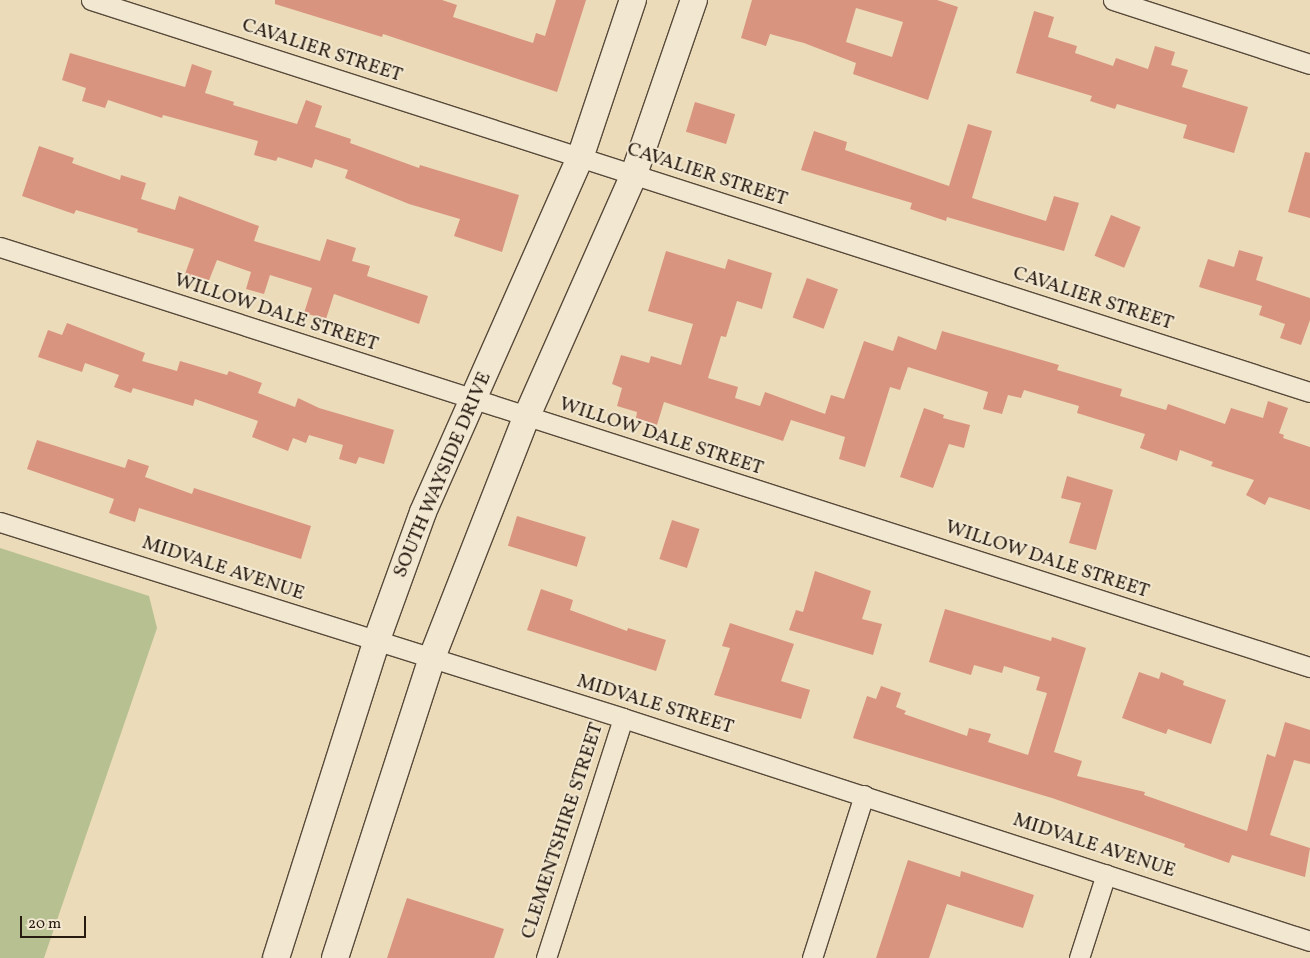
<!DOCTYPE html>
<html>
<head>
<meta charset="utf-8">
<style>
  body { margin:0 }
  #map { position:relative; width:1310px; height:958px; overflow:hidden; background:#ebdbb8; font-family:Vollkorn,serif }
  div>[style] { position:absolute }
  .green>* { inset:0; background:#b6c090 }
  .building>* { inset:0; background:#d9947f; transform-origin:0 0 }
  .roads { filter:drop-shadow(1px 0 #584a3b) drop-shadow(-1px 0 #584a3b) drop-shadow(0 1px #584a3b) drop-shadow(0 -1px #584a3b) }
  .minor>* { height:19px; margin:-9.5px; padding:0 9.5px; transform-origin:9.5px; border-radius:9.5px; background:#f2e8d1 }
  .secondary>* { height:26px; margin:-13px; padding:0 13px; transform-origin:13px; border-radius:13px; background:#f2e8d1 }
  span { translate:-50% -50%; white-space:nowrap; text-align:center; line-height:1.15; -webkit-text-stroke:4px #f2e8d1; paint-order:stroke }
  .street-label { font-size:20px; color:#271a11 }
  .scale { position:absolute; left:20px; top:916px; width:66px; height:22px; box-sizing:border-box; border:2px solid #271a11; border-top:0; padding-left:6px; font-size:15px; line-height:18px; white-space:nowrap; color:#271a11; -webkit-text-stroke:4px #f2e8d1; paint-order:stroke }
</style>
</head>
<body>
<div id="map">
  <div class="green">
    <i style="clip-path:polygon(0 548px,149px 596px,157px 628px,44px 958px,0 958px)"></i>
  </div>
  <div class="building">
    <i style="clip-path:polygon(275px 0,442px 0,457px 5px,453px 17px,533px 43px,536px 33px,545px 36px,556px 0,586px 0,557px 92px,383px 34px,382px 37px,275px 4px)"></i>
    <i style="clip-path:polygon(evenodd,752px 0,937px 0,958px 7px,928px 100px,853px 74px,856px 63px,804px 43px,770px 34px,766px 46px,741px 38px,752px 0,856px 8px,903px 22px,892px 57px,846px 42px,856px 8px)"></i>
    <i style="clip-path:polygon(1034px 11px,1054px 17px,1048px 37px,1077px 46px,1075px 53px,1113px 66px,1116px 58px,1148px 69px,1155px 46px,1175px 52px,1171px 65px,1188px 70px,1182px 87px,1248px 107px,1234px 153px,1183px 138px,1187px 125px,1117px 104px,1115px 109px,1090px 101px,1092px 96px,1016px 73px)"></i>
    <i style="clip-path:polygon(70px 53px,185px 87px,192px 64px,212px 71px,205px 93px,234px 102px,233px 105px,297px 124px,306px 100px,322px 106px,315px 127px,351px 139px,350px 143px,419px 168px,420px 165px,519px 195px,502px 252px,454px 236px,460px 219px,409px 204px,345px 178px,348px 170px,315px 159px,312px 168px,278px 157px,276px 161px,254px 155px,258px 141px,163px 115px,162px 118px,108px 100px,105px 108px,82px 101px,86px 88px,62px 80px)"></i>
    <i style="left:695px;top:102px;width:42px;height:31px;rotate:17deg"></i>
    <i style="clip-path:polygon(968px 124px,992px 131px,972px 198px,1046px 221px,1054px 196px,1079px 203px,1064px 251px,947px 217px,946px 221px,910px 209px,912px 203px,801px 170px,814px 131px,847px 142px,845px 150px,949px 186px)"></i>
    <i style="clip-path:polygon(39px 146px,74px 158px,72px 163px,120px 180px,121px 175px,146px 183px,141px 199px,175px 210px,179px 196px,259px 226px,254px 241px,320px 261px,327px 239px,356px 248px,352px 261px,370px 266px,367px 276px,428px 296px,419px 324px,334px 294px,326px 319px,304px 313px,312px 288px,270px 275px,264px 294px,246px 289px,251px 272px,217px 260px,208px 283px,185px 274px,194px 249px,137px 232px,138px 229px,76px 210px,74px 214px,22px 196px)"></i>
    <i style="clip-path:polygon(1305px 152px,1310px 153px,1310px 218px,1288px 212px)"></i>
    <i style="left:1111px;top:215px;width:32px;height:44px;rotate:22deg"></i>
    <i style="clip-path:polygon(1239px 250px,1263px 257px,1256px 280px,1310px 298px,1310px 320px,1301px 345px,1280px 338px,1285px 324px,1259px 315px,1262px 306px,1199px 287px,1208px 259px,1234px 267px)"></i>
    <i style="clip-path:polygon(666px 251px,725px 269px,728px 259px,772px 273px,762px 309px,737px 301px,726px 337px,721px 336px,708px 378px,738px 387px,735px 398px,760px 406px,765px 392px,825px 414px,831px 395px,844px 399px,864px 341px,893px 351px,898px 336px,936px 350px,942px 331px,1059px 365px,1057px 370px,1122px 389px,1120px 396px,1166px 410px,1168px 404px,1225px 424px,1231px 408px,1263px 418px,1268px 401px,1288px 408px,1279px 433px,1284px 435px,1283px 438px,1310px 447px,1310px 510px,1269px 497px,1265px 505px,1246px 495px,1254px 480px,1211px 466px,1213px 462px,1180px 450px,1177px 461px,1140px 448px,1145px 434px,1077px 413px,1079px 406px,1024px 390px,1021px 398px,1008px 395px,1002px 414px,983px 409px,988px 392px,908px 367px,900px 390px,890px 387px,865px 467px,839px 459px,845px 437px,791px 420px,783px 441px,664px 402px,657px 425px,636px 418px,637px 412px,617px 406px,622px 388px,612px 384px,621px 355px,649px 363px,651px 356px,681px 365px,693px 324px,648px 311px)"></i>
    <i style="left:807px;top:278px;width:33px;height:42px;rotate:20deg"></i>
    <i style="clip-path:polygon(67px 323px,145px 353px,142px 361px,177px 371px,180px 361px,227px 375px,229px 371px,262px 383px,258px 393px,295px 407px,298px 398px,319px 408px,394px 430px,384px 464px,359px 457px,356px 464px,339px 459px,343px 445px,309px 435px,306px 443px,293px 438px,288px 451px,252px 437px,258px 421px,195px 399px,193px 406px,133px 388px,131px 393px,114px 387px,119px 375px,85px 363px,82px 372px,38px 357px,48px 330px,62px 335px)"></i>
    <i style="clip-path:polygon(924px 408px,944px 415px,943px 418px,970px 425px,964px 448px,949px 444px,933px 488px,900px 477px)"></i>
    <i style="clip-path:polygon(37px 440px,125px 468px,128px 459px,149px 466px,145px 477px,192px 494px,194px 488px,311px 526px,301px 559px,139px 508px,135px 522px,109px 513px,114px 499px,27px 469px)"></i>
    <i style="clip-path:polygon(1067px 476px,1113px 490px,1096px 550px,1069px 543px,1081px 503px,1061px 498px)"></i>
    <i style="left:517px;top:516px;width:72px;height:31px;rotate:17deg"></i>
    <i style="left:672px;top:520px;width:29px;height:41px;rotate:18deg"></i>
    <i style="clip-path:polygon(815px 571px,871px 591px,862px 619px,882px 624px,873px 655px,789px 630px,796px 610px,803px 612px)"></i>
    <i style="clip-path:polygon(541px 589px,573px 600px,570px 610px,627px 631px,628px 628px,666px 640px,656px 671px,527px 630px)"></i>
    <i style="clip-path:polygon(945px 609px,1051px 641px,1052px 637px,1086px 648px,1054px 752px,1082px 761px,1077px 776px,1145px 792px,1144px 795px,1247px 831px,1267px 754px,1275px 757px,1285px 722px,1310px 730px,1310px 764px,1294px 760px,1270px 835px,1310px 848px,1305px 877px,1232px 855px,1229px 863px,1184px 847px,1185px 844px,1052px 798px,853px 738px,867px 696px,876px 699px,881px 686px,901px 693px,896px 707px,906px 711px,904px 714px,967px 736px,969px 728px,991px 734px,988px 742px,1028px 755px,1047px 693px,1036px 690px,1040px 677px,1004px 666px,1002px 673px,974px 665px,971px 675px,929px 662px)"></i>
    <i style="clip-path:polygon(730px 623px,794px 644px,781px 681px,810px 690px,801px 719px,714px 695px,730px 648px,722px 646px)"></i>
    <i style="clip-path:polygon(1139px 672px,1159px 679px,1161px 672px,1184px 681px,1183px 685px,1226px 700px,1211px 744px,1168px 729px,1166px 734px,1122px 718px)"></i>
    <i style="clip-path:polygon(908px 860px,960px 877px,961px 871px,1034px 895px,1023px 928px,947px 904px,929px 958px,876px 958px)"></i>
    <i style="clip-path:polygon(407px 898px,504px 929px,494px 958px,387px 958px)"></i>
  </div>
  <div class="roads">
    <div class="minor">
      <i style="left:91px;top:0;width:1280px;rotate:17.83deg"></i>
      <i style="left:1113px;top:0;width:207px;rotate:18deg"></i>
      <i style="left:0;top:247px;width:1376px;rotate:17.78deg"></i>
      <i style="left:0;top:522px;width:653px;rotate:17.46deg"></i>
      <i style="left:623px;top:718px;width:722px;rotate:17.98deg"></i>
      <i style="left:546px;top:958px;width:252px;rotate:-72.2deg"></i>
      <i style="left:812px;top:958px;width:171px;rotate:-72.3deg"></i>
      <i style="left:1079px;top:958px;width:88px;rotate:-72.2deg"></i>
    </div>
    <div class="secondary">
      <i style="left:276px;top:958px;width:331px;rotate:-72.4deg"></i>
      <i style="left:376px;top:642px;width:138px;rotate:-70.1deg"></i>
      <i style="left:423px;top:512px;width:387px;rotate:-66.1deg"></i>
      <i style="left:580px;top:158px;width:167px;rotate:-71.5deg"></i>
      <i style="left:335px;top:958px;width:313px;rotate:-72.1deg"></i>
      <i style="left:431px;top:660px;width:260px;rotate:-68.6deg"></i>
      <i style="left:526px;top:418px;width:267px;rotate:-66.1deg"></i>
      <i style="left:634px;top:174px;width:184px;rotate:-71deg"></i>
    </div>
  </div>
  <div class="street-label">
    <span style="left:322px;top:51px;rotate:18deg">CAVALIER STREET</span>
    <span style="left:707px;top:175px;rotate:18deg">CAVALIER STREET</span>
    <span style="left:1093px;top:299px;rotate:18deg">CAVALIER STREET</span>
    <span style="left:276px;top:313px;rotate:18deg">WILLOW DALE STREET</span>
    <span style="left:661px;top:437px;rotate:18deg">WILLOW DALE STREET</span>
    <span style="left:443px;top:475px;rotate:-67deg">SOUTH WAYSIDE DRIVE</span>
    <span style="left:1047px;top:560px;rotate:18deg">WILLOW DALE STREET</span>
    <span style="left:223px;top:569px;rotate:18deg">MIDVALE AVENUE</span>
    <span style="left:655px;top:705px;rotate:17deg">MIDVALE STREET</span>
    <span style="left:563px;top:831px;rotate:-72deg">CLEMENTSHIRE STREET</span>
    <span style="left:1094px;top:846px;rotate:18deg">MIDVALE AVENUE</span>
  </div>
  <div class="scale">20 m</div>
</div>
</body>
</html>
